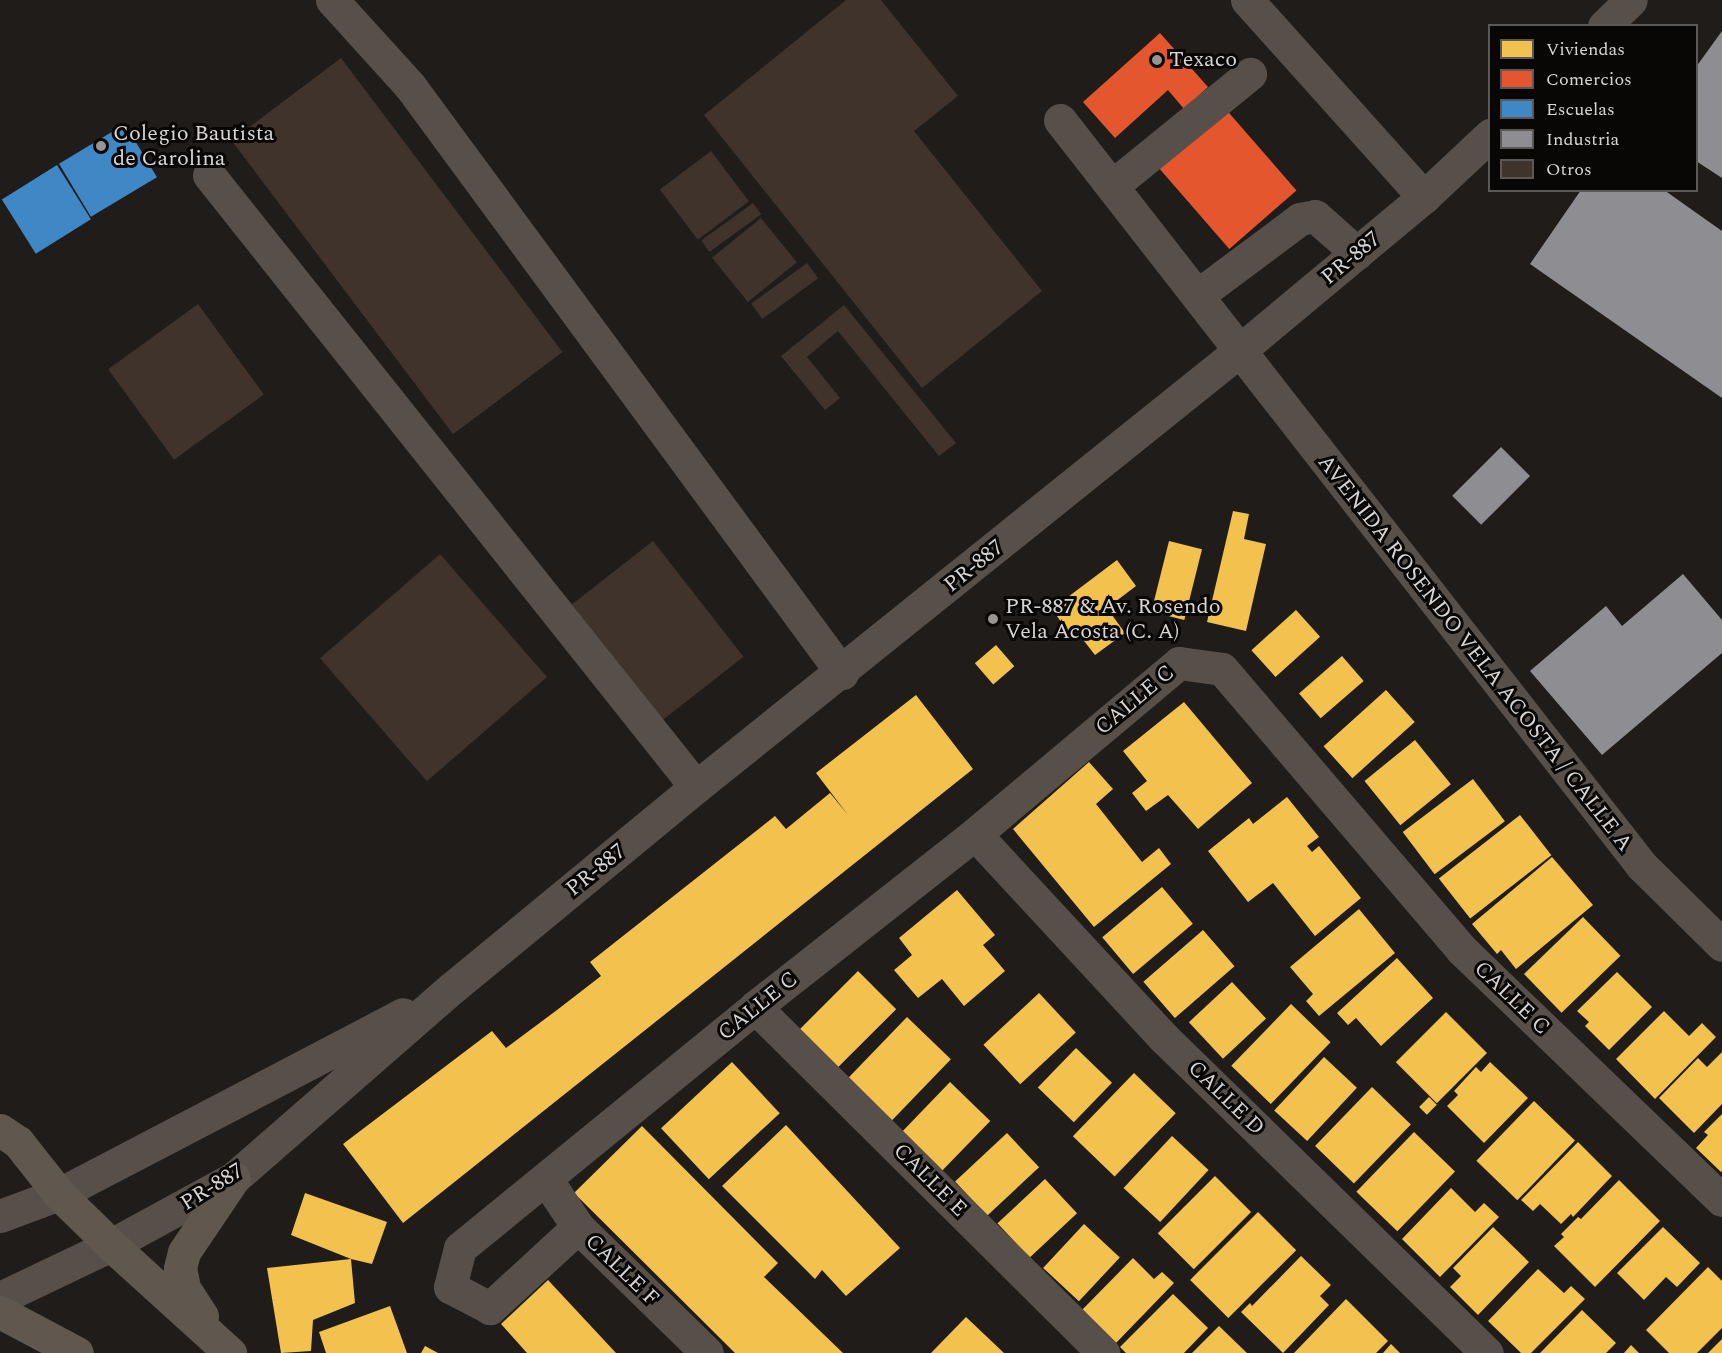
<!DOCTYPE html>
<html>
<head>
<meta charset="utf-8">
<style>
  body { margin:0 }
  #map { position:relative; width:1722px; height:1353px; overflow:hidden; background:#1f1c1a; font-family:Spectral,serif }
  div>[style] { position:absolute }
  .homes>* { inset:0; background:#f2c14e; transform-origin:0 0 }
  .shops>* { inset:0; background:#e4572e; transform-origin:0 0 }
  .schools>* { inset:0; background:#3f88c5; transform-origin:0 0 }
  .industry>* { inset:0; background:#8d8d92; transform-origin:0 0 }
  .building>* { inset:0; background:#3f332c; transform-origin:0 0 }
  .minor>* { height:33px; margin:-16.5px; padding:0 16.5px; transform-origin:16.5px; border-radius:16.5px; background:#57504a }
  .highway>* { height:33px; margin:-16.5px; padding:0 16.5px; transform-origin:16.5px; border-radius:16.5px; background:#60584e }
  .dots>* { width:16px; height:16px; translate:-50% -50%; box-sizing:border-box; border:3px solid #080706; border-radius:50% }
  span { translate:-50% -50%; white-space:nowrap; text-align:center; line-height:1.15; -webkit-text-stroke:6px #080706; paint-order:stroke }
  .poi-label { font-size:22px; color:#d7d4d3 }
  .left { translate:0 -50%; text-align:left }
  .street-label { font-size:22px; color:#d7d4d3 }
  .legend { position:absolute; left:1488px; top:24px; width:210px; height:168px; box-sizing:border-box; background:#080706; border:2px solid #5b5958; margin:0; padding:8px 10px; list-style:none; font-size:18px; color:#d7d4d3 }
  .legend li { display:flex; align-items:center; gap:12px; height:30px }
  .legend b { width:30px; border:2px solid #5b5958 }
</style>
</head>
<body>
<div id="map">
  <div class="homes">
    <i style="clip-path:polygon(1233px 511px,1249px 514px,1244px 539px,1266px 544px,1246px 631px,1207px 622px)"></i>
    <i style="left:1169px;top:541px;width:34px;height:73px;rotate:14deg"></i>
    <i style="clip-path:polygon(1117px 560px,1136px 586px,1107px 608px,1125px 633px,1095px 655px,1077px 632px,1071px 636px,1052px 609px)"></i>
    <i style="left:1296px;top:610px;width:36px;height:60px;rotate:48deg"></i>
    <i style="left:996px;top:645px;width:28px;height:28px;rotate:49deg"></i>
    <i style="left:1342px;top:656px;width:33px;height:57px;rotate:49deg"></i>
    <i style="left:1386px;top:690px;width:43px;height:84px;rotate:48deg"></i>
    <i style="clip-path:polygon(916px 695px,973px 769px,403px 1223px,343px 1144px,492px 1031px,506px 1048px,557px 1010px,601px 976px,590px 962px,775px 816px,786px 829px,830px 793px,848px 815px,816px 773px)"></i>
    <i style="clip-path:polygon(1184px 702px,1252px 783px,1198px 829px,1168px 795px,1146px 811px,1132px 793px,1147px 781px,1123px 751px)"></i>
    <i style="left:1415px;top:740px;width:57px;height:65px;rotate:51deg"></i>
    <i style="clip-path:polygon(1089px 762px,1113px 789px,1096px 804px,1142px 862px,1159px 848px,1171px 864px,1094px 927px,1013px 829px)"></i>
    <i style="left:1473px;top:779px;width:53px;height:88px;rotate:53deg"></i>
    <i style="clip-path:polygon(1287px 797px,1319px 837px,1307px 846px,1312px 852px,1319px 846px,1361px 898px,1315px 936px,1273px 883px,1248px 902px,1208px 851px,1249px 818px,1253px 824px)"></i>
    <i style="left:1520px;top:815px;width:51px;height:103px;rotate:52deg"></i>
    <i style="clip-path:polygon(1552px 857px,1593px 905px,1516px 969px,1501px 950px,1497px 954px,1472px 924px)"></i>
    <i style="left:1162px;top:887px;width:48px;height:78px;rotate:50deg"></i>
    <i style="clip-path:polygon(957px 890px,995px 935px,983px 945px,1005px 971px,964px 1006px,942px 979px,918px 998px,894px 970px,912px 955px,899px 938px)"></i>
    <i style="clip-path:polygon(1359px 909px,1395px 953px,1319px 1016px,1306px 1001px,1313px 994px,1290px 967px)"></i>
    <i style="left:1583px;top:917px;width:54px;height:82px;rotate:46deg"></i>
    <i style="left:1203px;top:930px;width:48px;height:79px;rotate:49deg"></i>
    <i style="clip-path:polygon(1397px 958px,1433px 998px,1381px 1046px,1356px 1018px,1348px 1025px,1337px 1013px)"></i>
    <i style="left:858px;top:971px;width:54px;height:83px;rotate:45deg"></i>
    <i style="clip-path:polygon(1617px 972px,1652px 1007px,1609px 1050px,1585px 1026px,1589px 1022px,1577px 1011px)"></i>
    <i style="left:1232px;top:982px;width:50px;height:59px;rotate:47deg"></i>
    <i style="left:1039px;top:993px;width:54px;height:76px;rotate:47deg"></i>
    <i style="left:1291px;top:1004px;width:55px;height:86px;rotate:44deg"></i>
    <i style="clip-path:polygon(1664px 1011px,1689px 1036px,1702px 1023px,1716px 1037px,1655px 1099px,1616px 1059px)"></i>
    <i style="left:1446px;top:1012px;width:58px;height:71px;rotate:45deg"></i>
    <i style="left:907px;top:1017px;width:61px;height:85px;rotate:44deg"></i>
    <i style="left:1076px;top:1048px;width:50px;height:55px;rotate:44deg"></i>
    <i style="clip-path:polygon(1722px 1052px,1722px 1104px,1694px 1133px,1659px 1098px,1698px 1058px,1707px 1067px)"></i>
    <i style="left:1324px;top:1057px;width:45px;height:73px;rotate:43deg"></i>
    <i style="left:732px;top:1062px;width:70px;height:97px;rotate:47deg"></i>
    <i style="clip-path:polygon(1490px 1062px,1528px 1098px,1484px 1143px,1447px 1106px,1458px 1095px,1454px 1091px,1476px 1067px,1481px 1072px)"></i>
    <i style="left:1134px;top:1073px;width:58px;height:88px;rotate:44deg"></i>
    <i style="left:950px;top:1082px;width:56px;height:69px;rotate:44deg"></i>
    <i style="left:1372px;top:1087px;width:54px;height:82px;rotate:44deg"></i>
    <i style="left:1429px;top:1097px;width:11px;height:14px;rotate:45deg"></i>
    <i style="left:1534px;top:1101px;width:57px;height:83px;rotate:44deg"></i>
    <i style="clip-path:polygon(1722px 1114px,1722px 1171px,1721px 1172px,1696px 1148px,1708px 1135px,1704px 1132px)"></i>
    <i style="clip-path:polygon(786px 1125px,900px 1248px,846px 1296px,822px 1270px,815px 1279px,722px 1186px)"></i>
    <i style="clip-path:polygon(642px 1126px,778px 1263px,764px 1277px,843px 1353px,735px 1353px,574px 1193px)"></i>
    <i style="left:1414px;top:1132px;width:57px;height:83px;rotate:44deg"></i>
    <i style="left:1007px;top:1133px;width:47px;height:71px;rotate:47deg"></i>
    <i style="left:1172px;top:1136px;width:50px;height:71px;rotate:43deg"></i>
    <i style="clip-path:polygon(1578px 1142px,1612px 1176px,1573px 1217px,1571px 1214px,1561px 1224px,1540px 1204px,1533px 1211px,1521px 1200px)"></i>
    <i style="left:1215px;top:1176px;width:51px;height:81px;rotate:45deg"></i>
    <i style="left:1045px;top:1179px;width:47px;height:65px;rotate:47deg"></i>
    <i style="clip-path:polygon(1619px 1180px,1660px 1221px,1595px 1287px,1554px 1246px,1564px 1237px,1561px 1234px,1578px 1217px,1581px 1219px)"></i>
    <i style="clip-path:polygon(1451px 1188px,1475px 1212px,1484px 1203px,1499px 1217px,1440px 1277px,1402px 1239px)"></i>
    <i style="clip-path:polygon(305px 1193px,387px 1222px,372px 1264px,351px 1259px,291px 1235px)"></i>
    <i style="left:1258px;top:1212px;width:54px;height:96px;rotate:45deg"></i>
    <i style="left:1084px;top:1224px;width:49px;height:60px;rotate:43deg"></i>
    <i style="clip-path:polygon(1493px 1227px,1529px 1262px,1478px 1315px,1450px 1287px,1461px 1276px,1453px 1268px)"></i>
    <i style="clip-path:polygon(1663px 1227px,1700px 1263px,1677px 1287px,1666px 1277px,1644px 1300px,1617px 1273px)"></i>
    <i style="clip-path:polygon(1301px 1256px,1331px 1285px,1320px 1296px,1329px 1305px,1283px 1353px,1241px 1312px,1250px 1303px,1252px 1306px)"></i>
    <i style="clip-path:polygon(1133px 1258px,1154px 1279px,1162px 1272px,1174px 1283px,1116px 1343px,1082px 1310px)"></i>
    <i style="clip-path:polygon(351px 1259px,355px 1303px,313px 1320px,311px 1351px,281px 1353px,267px 1268px)"></i>
    <i style="clip-path:polygon(1708px 1267px,1722px 1281px,1722px 1328px,1697px 1353px,1669px 1353px,1646px 1330px)"></i>
    <i style="clip-path:polygon(1538px 1269px,1564px 1293px,1571px 1286px,1585px 1299px,1531px 1353px,1521px 1353px,1488px 1321px)"></i>
    <i style="clip-path:polygon(548px 1280px,616px 1353px,527px 1353px,501px 1324px)"></i>
    <i style="clip-path:polygon(1173px 1294px,1208px 1328px,1184px 1353px,1126px 1353px,1120px 1347px)"></i>
    <i style="clip-path:polygon(1346px 1299px,1388px 1341px,1376px 1353px,1294px 1353px)"></i>
    <i style="clip-path:polygon(390px 1306px,407px 1353px,326px 1353px,319px 1332px)"></i>
    <i style="clip-path:polygon(1582px 1310px,1616px 1343px,1606px 1353px,1540px 1353px)"></i>
    <i style="clip-path:polygon(966px 1317px,1004px 1353px,931px 1353px)"></i>
    <i style="clip-path:polygon(1219px 1326px,1247px 1353px,1192px 1353px)"></i>
    <i style="clip-path:polygon(1722px 1339px,1722px 1353px,1708px 1353px)"></i>
    <i style="clip-path:polygon(1391px 1344px,1400px 1353px,1383px 1353px)"></i>
    <i style="clip-path:polygon(1631px 1345px,1639px 1353px,1624px 1353px)"></i>
    <i style="clip-path:polygon(425px 1346px,438px 1353px,421px 1353px)"></i>
  </div>
  <div class="shops">
    <i style="clip-path:polygon(1160px 33px,1208px 87px,1184px 109px,1168px 90px,1115px 138px,1083px 102px)"></i>
    <i style="left:1223px;top:106px;width:112px;height:89px;rotate:49deg"></i>
  </div>
  <div class="schools">
    <i style="left:125px;top:124px;width:62px;height:77px;rotate:59deg"></i>
    <i style="left:57px;top:165px;width:64px;height:65px;rotate:58deg"></i>
  </div>
  <div class="industry">
    <i style="clip-path:polygon(1722px 31px,1722px 178px,1696px 161px,1696px 67px)"></i>
    <i style="clip-path:polygon(1581px 190px,1664px 190px,1722px 231px,1722px 398px,1530px 264px)"></i>
    <i style="left:1501px;top:447px;width:41px;height:69px;rotate:45deg"></i>
    <i style="clip-path:polygon(1683px 574px,1722px 620px,1722px 653px,1602px 755px,1530px 671px,1606px 606px,1622px 626px)"></i>
  </div>
  <div class="building">
    <i style="clip-path:polygon(846px 0,881px 0,958px 96px,914px 131px,1042px 291px,922px 388px,704px 115px)"></i>
    <i style="left:341px;top:58px;width:368px;height:137px;rotate:53deg"></i>
    <i style="left:711px;top:151px;width:63px;height:64px;rotate:53deg"></i>
    <i style="left:753px;top:203px;width:14px;height:64px;rotate:54deg"></i>
    <i style="left:761px;top:218px;width:57px;height:63px;rotate:51deg"></i>
    <i style="left:807px;top:263px;width:19px;height:69px;rotate:54deg"></i>
    <i style="left:198px;top:304px;width:112px;height:111px;rotate:54deg"></i>
    <i style="clip-path:polygon(844px 305px,956px 443px,939px 456px,838px 331px,807px 357px,840px 398px,825px 410px,781px 356px)"></i>
    <i style="left:653px;top:541px;width:147px;height:103px;rotate:52deg"></i>
    <i style="left:440px;top:554px;width:163px;height:159px;rotate:49deg"></i>
  </div>
  <div class="minor">
    <i style="left:332px;top:0;width:116px;rotate:47.8deg"></i>
    <i style="left:410px;top:86px;width:729px;rotate:53.65deg"></i>
    <i style="left:1247px;top:0;width:265px;rotate:48.1deg"></i>
    <i style="left:1604px;top:26px;width:37px;rotate:-44deg"></i>
    <i style="left:1060px;top:120px;width:946px;rotate:52.04deg"></i>
    <i style="left:1642px;top:866px;width:112px;rotate:44.6deg"></i>
    <i style="left:209px;top:175px;width:782px;rotate:51.49deg"></i>
    <i style="left:1112px;top:186px;width:178px;rotate:-39.1deg"></i>
    <i style="left:1198px;top:295px;width:127px;rotate:-36.7deg"></i>
    <i style="left:1300px;top:219px;width:15px;rotate:-11deg"></i>
    <i style="left:1315px;top:216px;width:56px;rotate:41.4deg"></i>
    <i style="left:975px;top:834px;width:278px;rotate:47.2deg"></i>
    <i style="left:1164px;top:1038px;width:451px;rotate:44.3deg"></i>
    <i style="left:755px;top:1007px;width:491px;rotate:44.8deg"></i>
    <i style="left:546px;top:1179px;width:58px;rotate:56.3deg"></i>
    <i style="left:578px;top:1227px;width:180px;rotate:44.3deg"></i>
    <i style="left:0;top:1216px;width:63px;rotate:-20.4deg"></i>
    <i style="left:59px;top:1194px;width:388px;rotate:-27.6deg"></i>
    <i style="left:578px;top:1227px;width:120px;rotate:137.4deg"></i>
    <i style="left:490px;top:1308px;width:45px;rotate:-152.3deg"></i>
    <i style="left:450px;top:1287px;width:40px;rotate:-75.6deg"></i>
    <i style="left:460px;top:1248px;width:381px;rotate:-39.2deg"></i>
    <i style="left:755px;top:1007px;width:280px;rotate:-38.2deg"></i>
    <i style="left:975px;top:834px;width:266px;rotate:-40deg"></i>
    <i style="left:1179px;top:663px;width:43px;rotate:7.9deg"></i>
    <i style="left:1222px;top:669px;width:368px;rotate:49.5deg"></i>
    <i style="left:1461px;top:949px;width:362px;rotate:43.9deg"></i>
    <i style="left:0;top:1298px;width:123px;rotate:-25.5deg"></i>
    <i style="left:111px;top:1245px;width:140px;rotate:-28.6deg"></i>
    <i style="left:234px;top:1178px;width:289px;rotate:-41.1deg"></i>
    <i style="left:452px;top:988px;width:316px;rotate:-39.5deg"></i>
    <i style="left:696px;top:787px;width:696px;rotate:-38.76deg"></i>
    <i style="left:1239px;top:351px;width:241px;rotate:-39.8deg"></i>
    <i style="left:1424px;top:197px;width:91px;rotate:-43.2deg"></i>
  </div>
  <div class="highway">
    <i style="left:0;top:1130px;width:22px;rotate:34deg"></i>
    <i style="left:18px;top:1142px;width:66px;rotate:51.7deg"></i>
    <i style="left:59px;top:1194px;width:73px;rotate:44.4deg"></i>
    <i style="left:111px;top:1245px;width:161px;rotate:42.2deg"></i>
    <i style="left:0;top:1312px;width:87px;rotate:28deg"></i>
    <i style="left:202px;top:1316px;width:33px;rotate:-123deg"></i>
    <i style="left:184px;top:1288px;width:20px;rotate:-101deg"></i>
    <i style="left:180px;top:1268px;width:16px;rotate:-76deg"></i>
    <i style="left:184px;top:1252px;width:89px;rotate:-56deg"></i>
  </div>
  <div class="dots">
    <i style="left:1157px;top:60px;background:#979492"></i>
    <i style="left:101px;top:146px;background:#979492"></i>
    <i style="left:993px;top:619px;background:#979492"></i>
  </div>
  <div class="poi-label">
    <span class="left" style="left:1169px;top:60px">Texaco</span>
    <span class="left" style="left:113px;top:146px">Colegio Bautista<br>de Carolina</span>
    <span class="left" style="left:1005px;top:619px">PR-887 &amp; Av. Rosendo<br>Vela Acosta (C. A)</span>
  </div>
  <div class="street-label">
    <span style="left:1351px;top:258px;rotate:-40deg">PR-887</span>
    <span style="left:974px;top:566px;rotate:-39deg">PR-887</span>
    <span style="left:1475px;top:653px;rotate:52deg">AVENIDA ROSENDO VELA ACOSTA / CALLE A</span>
    <span style="left:1135px;top:700px;rotate:-40deg">CALLE C</span>
    <span style="left:596px;top:870px;rotate:-39deg">PR-887</span>
    <span style="left:1512px;top:998px;rotate:44deg">CALLE C</span>
    <span style="left:758px;top:1006px;rotate:-39deg">CALLE C</span>
    <span style="left:1226px;top:1098px;rotate:44deg">CALLE D</span>
    <span style="left:930px;top:1180px;rotate:45deg">CALLE E</span>
    <span style="left:212px;top:1187px;rotate:-32deg">PR-887</span>
    <span style="left:622px;top:1270px;rotate:44deg">CALLE F</span>
  </div>
  <ul class="legend">
  <li><b style="height:16px;background:#f2c14e"></b>Viviendas</li>
  <li><b style="height:16px;background:#e4572e"></b>Comercios</li>
  <li><b style="height:16px;background:#3f88c5"></b>Escuelas</li>
  <li><b style="height:16px;background:#8d8d92"></b>Industria</li>
  <li><b style="height:16px;background:#3f332c"></b>Otros</li>
  </ul>
</div>
</body>
</html>
